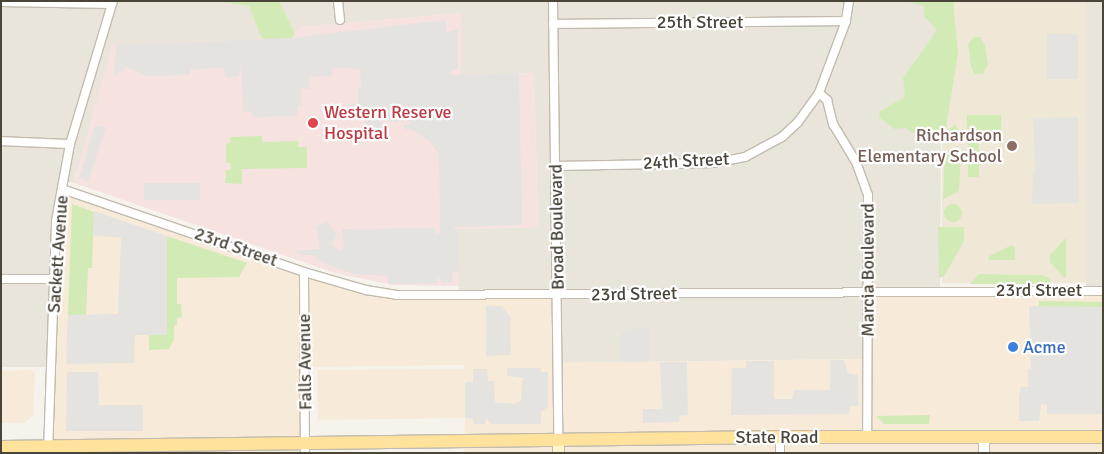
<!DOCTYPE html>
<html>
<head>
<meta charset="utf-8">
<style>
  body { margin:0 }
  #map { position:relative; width:1104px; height:454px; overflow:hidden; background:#f6f3ec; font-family:Signika,sans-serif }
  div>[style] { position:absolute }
  .residential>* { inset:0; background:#eae5da; transform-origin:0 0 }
  .commercial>* { inset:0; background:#f7ead8 }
  .education>* { inset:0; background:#efe8d6; transform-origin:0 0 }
  .medical>* { inset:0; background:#f6e3e0 }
  .green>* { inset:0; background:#d2eab5; transform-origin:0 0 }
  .round { border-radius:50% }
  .parking>* { inset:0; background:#e5e3e0; transform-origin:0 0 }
  .roads { filter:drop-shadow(1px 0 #c2bbae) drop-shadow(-1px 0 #c2bbae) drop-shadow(0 1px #c2bbae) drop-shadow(0 -1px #c2bbae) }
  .minor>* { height:8px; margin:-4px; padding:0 4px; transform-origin:4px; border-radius:4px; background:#fff }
  .tertiary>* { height:10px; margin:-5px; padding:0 5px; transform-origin:5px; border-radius:5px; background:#fff }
  .secondary>* { height:11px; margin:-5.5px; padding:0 5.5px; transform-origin:5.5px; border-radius:5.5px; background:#fff3cd }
  .primary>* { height:12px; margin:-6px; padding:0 6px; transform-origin:6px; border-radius:6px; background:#ffe39c }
  .dots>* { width:14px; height:14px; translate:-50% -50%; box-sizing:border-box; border:2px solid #fff; border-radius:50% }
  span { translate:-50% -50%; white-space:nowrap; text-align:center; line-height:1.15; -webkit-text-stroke:4.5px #fff; paint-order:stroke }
  .street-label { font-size:18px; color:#4b4439 }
  .health-label { font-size:18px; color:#be3a42 }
  .left { translate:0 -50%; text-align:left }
  .education-label { font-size:18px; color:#785e54 }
  .right { translate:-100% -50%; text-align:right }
  .shop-label { font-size:18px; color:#366cbe }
  .frame { position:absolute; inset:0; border:2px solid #4b4439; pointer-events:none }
</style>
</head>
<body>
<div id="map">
  <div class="residential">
    <i style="clip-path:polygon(1px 1px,942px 1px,940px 290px,867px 359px,559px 363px,459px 296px,459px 229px,538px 227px,534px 73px,461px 75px,461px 13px,301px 27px,292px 38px,76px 172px,74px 183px,64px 181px,52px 367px,1px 367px)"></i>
    <i style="left:1086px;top:1px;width:17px;height:289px"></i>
  </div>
  <div class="commercial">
    <i style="clip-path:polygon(62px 189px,382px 293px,558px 295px,559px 363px,867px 359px,867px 291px,1103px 291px,1103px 453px,464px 453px,465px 418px,318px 420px,317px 370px,465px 369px,464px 365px,454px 365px,305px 367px,305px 453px,48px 453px,56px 221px)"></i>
    <i style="clip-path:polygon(31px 370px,35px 372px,33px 416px,24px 423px,1px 423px,1px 371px)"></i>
  </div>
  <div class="education">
    <i style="left:942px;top:1px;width:144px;height:282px"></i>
  </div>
  <div class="medical">
    <i style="clip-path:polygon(461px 13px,461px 75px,534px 73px,538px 227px,459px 229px,459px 286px,393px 285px,335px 273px,74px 183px,112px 45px,291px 38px,301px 27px)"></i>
  </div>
  <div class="green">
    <i style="clip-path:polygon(215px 1px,279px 1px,295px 34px,292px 38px,262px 39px,249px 6px)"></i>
    <i style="clip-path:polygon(905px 1px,953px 1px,958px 54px,945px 133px,955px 124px,960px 133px,948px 145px,944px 135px,936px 143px,931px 143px,925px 130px,918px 135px,905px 128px,894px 129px,879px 117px,880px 111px,905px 97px,903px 78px,937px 30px,924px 16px,924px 6px)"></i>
    <i style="clip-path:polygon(974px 37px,980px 37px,985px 46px,988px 64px,983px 74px,974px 74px,971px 66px,968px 44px)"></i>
    <i style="left:967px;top:115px;width:34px;height:19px"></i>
    <i style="clip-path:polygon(262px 136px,263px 142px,298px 141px,298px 147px,307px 147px,307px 168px,242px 169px,242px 184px,225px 183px,226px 170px,231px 170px,230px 163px,226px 163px,226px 144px,230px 143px,230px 137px)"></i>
    <i style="left:968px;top:141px;width:11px;height:36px"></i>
    <i style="clip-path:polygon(961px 151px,959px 191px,943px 199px,945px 152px)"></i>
    <i class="round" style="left:944px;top:204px;width:18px;height:18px"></i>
    <i style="clip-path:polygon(72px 204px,94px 212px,92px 268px,88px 268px,86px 315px,68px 315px)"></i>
    <i style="clip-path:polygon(938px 227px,964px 227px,964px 241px,944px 276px,939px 278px)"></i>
    <i style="clip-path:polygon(167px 236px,247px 263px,239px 277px,177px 278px,177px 304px,181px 304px,182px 317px,177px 318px,177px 325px,174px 326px,174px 340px,169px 349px,149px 350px,149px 335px,167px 335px)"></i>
    <i style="clip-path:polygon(1066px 238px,1066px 277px,1064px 278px,1050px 262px,1050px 255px)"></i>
    <i style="clip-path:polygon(1012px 245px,1015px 247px,1015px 260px,988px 260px,989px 256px)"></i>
    <i style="clip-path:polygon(979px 274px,1041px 275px,1049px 278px,1051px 284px,970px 284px)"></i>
    <i style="clip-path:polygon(1039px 301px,1103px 302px,1103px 307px,1039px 307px)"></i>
    <i style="clip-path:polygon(930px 415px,929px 424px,884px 424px,876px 416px)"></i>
  </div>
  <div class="parking">
    <i style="clip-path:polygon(446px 20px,447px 32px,458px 29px,458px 69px,451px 71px,452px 75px,519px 73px,522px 225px,452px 227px,459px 230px,459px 271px,452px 272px,453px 282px,442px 283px,438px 275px,437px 283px,389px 284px,387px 276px,353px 274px,323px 263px,314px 255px,301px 255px,295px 251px,320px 249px,316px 226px,328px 222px,337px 235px,331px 244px,340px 251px,344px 245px,342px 229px,435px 228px,436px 235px,440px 232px,439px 154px,430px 142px,411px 129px,404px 129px,404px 125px,411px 124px,401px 115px,399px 122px,389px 122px,386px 116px,381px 116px,384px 132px,366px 133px,366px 117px,348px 117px,348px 104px,358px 104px,358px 89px,361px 88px,360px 69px,333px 68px,332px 76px,309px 77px,309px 89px,301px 89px,301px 105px,297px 106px,297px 116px,252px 117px,252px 111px,243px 112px,241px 63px,239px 76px,233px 77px,225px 77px,224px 68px,190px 69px,190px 75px,148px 76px,126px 67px,114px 77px,116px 45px,291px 38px)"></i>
    <i style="left:1047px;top:34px;width:31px;height:45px"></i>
    <i style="clip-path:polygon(1078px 117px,1079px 203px,1032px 204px,1033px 171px,1035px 171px,1033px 118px)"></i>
    <i style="clip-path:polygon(95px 125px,106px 127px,88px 181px,79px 178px)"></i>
    <i style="left:144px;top:183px;width:56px;height:17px"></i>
    <i style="clip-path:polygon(94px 211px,167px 236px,167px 335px,135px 335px,134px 363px,66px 364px,68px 315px,118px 314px,121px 238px,93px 235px)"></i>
    <i style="clip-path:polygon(486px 306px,502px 306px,510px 317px,511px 355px,486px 356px)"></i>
    <i style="clip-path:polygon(1029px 306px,1103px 307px,1103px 414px,1047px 414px,1047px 405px,1041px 404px,1039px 421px,1019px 421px,1019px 397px,1021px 387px,1028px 387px,1028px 369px,1031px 369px)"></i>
    <i style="clip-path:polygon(629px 329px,650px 329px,649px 362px,620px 362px,621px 332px,629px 332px)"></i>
    <i style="clip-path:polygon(830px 360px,844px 360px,848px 373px,858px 375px,858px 406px,850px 406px,849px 414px,731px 415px,732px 368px,746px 368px,746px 361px,774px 361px,774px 399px,792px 399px,794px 390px,830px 390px)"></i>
    <i style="clip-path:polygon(660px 362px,687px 362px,688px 415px,680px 416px,679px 422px,643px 423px,643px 409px,662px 409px)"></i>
    <i style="clip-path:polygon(507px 368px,541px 368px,541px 372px,548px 372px,548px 407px,541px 412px,541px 424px,491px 424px,486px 418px,485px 424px,473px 424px,473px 419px,465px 418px,465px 382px,473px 382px,473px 369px,487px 369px,488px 381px,494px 381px,495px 402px,513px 404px,521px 401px,522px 380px,525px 378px,507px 376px)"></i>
    <i style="clip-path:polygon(67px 372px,98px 372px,99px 405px,143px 405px,143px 431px,66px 431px)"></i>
  </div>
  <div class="roads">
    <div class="minor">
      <i style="left:338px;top:1px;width:19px;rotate:84deg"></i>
      <i style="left:553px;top:1px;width:438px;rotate:89.3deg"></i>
      <i style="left:849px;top:1px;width:20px;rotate:99deg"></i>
      <i style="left:846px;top:21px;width:77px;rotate:110.6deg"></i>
      <i style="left:819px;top:93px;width:11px;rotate:41deg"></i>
      <i style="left:827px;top:100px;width:25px;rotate:76deg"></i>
      <i style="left:833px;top:124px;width:44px;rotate:58.8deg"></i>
      <i style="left:856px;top:162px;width:35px;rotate:70deg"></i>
      <i style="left:868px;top:195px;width:242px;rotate:90.2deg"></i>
      <i style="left:1px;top:2px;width:111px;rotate:1deg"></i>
      <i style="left:553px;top:24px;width:293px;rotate:-0.6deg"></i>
      <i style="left:1px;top:141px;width:69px;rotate:2.5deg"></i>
      <i style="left:556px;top:166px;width:158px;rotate:-1.1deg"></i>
      <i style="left:714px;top:163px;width:32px;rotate:-11deg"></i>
      <i style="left:745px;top:157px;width:42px;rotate:-28.4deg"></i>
      <i style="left:782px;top:137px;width:22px;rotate:-43deg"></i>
      <i style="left:798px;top:122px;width:36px;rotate:-54deg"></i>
      <i style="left:62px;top:189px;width:256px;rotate:18.9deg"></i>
      <i style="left:304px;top:272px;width:65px;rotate:16.2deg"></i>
      <i style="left:366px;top:290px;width:31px;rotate:9deg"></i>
      <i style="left:397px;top:295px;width:706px;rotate:-0.32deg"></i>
      <i style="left:304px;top:272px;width:181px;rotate:89.7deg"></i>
      <i style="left:1px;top:279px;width:54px"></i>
      <i style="left:48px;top:453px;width:232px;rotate:-88deg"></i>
      <i style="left:56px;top:221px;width:78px;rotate:-79.7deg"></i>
      <i style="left:70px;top:144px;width:149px;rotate:-73.3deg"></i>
      <i style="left:780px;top:453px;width:16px;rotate:-90deg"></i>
    </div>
    <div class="tertiary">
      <i style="left:984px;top:437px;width:16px;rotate:90deg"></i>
    </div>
    <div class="secondary">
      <i style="left:558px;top:453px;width:14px;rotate:-90deg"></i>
    </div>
    <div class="primary">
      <i style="left:1px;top:447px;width:779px;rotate:-0.74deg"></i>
      <i style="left:780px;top:437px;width:323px"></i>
    </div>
  </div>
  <div class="dots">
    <i style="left:313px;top:123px;background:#e0444e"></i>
    <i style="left:1012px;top:146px;background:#8d6e63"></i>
    <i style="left:1013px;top:347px;background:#3f7fe0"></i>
  </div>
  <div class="street-label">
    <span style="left:700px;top:22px">25th Street</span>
    <span style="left:686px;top:161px;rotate:-3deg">24th Street</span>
    <span style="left:557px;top:227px;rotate:-91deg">Broad Boulevard</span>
    <span style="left:236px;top:247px;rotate:19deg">23rd Street</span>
    <span style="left:58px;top:254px;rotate:-86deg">Sackett Avenue</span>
    <span style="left:868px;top:270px;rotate:-90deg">Marcia Boulevard</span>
    <span style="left:1039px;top:290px">23rd Street</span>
    <span style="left:634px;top:294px;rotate:-1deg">23rd Street</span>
    <span style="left:305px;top:362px;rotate:-91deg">Falls Avenue</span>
    <span style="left:777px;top:437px">State Road</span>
  </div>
  <div class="health-label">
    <span class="left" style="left:324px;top:123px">Western Reserve<br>Hospital</span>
  </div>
  <div class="education-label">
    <span class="right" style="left:1002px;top:146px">Richardson<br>Elementary School</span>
  </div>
  <div class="shop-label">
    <span class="left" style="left:1023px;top:347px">Acme</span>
  </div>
  <div class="frame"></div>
</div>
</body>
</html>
